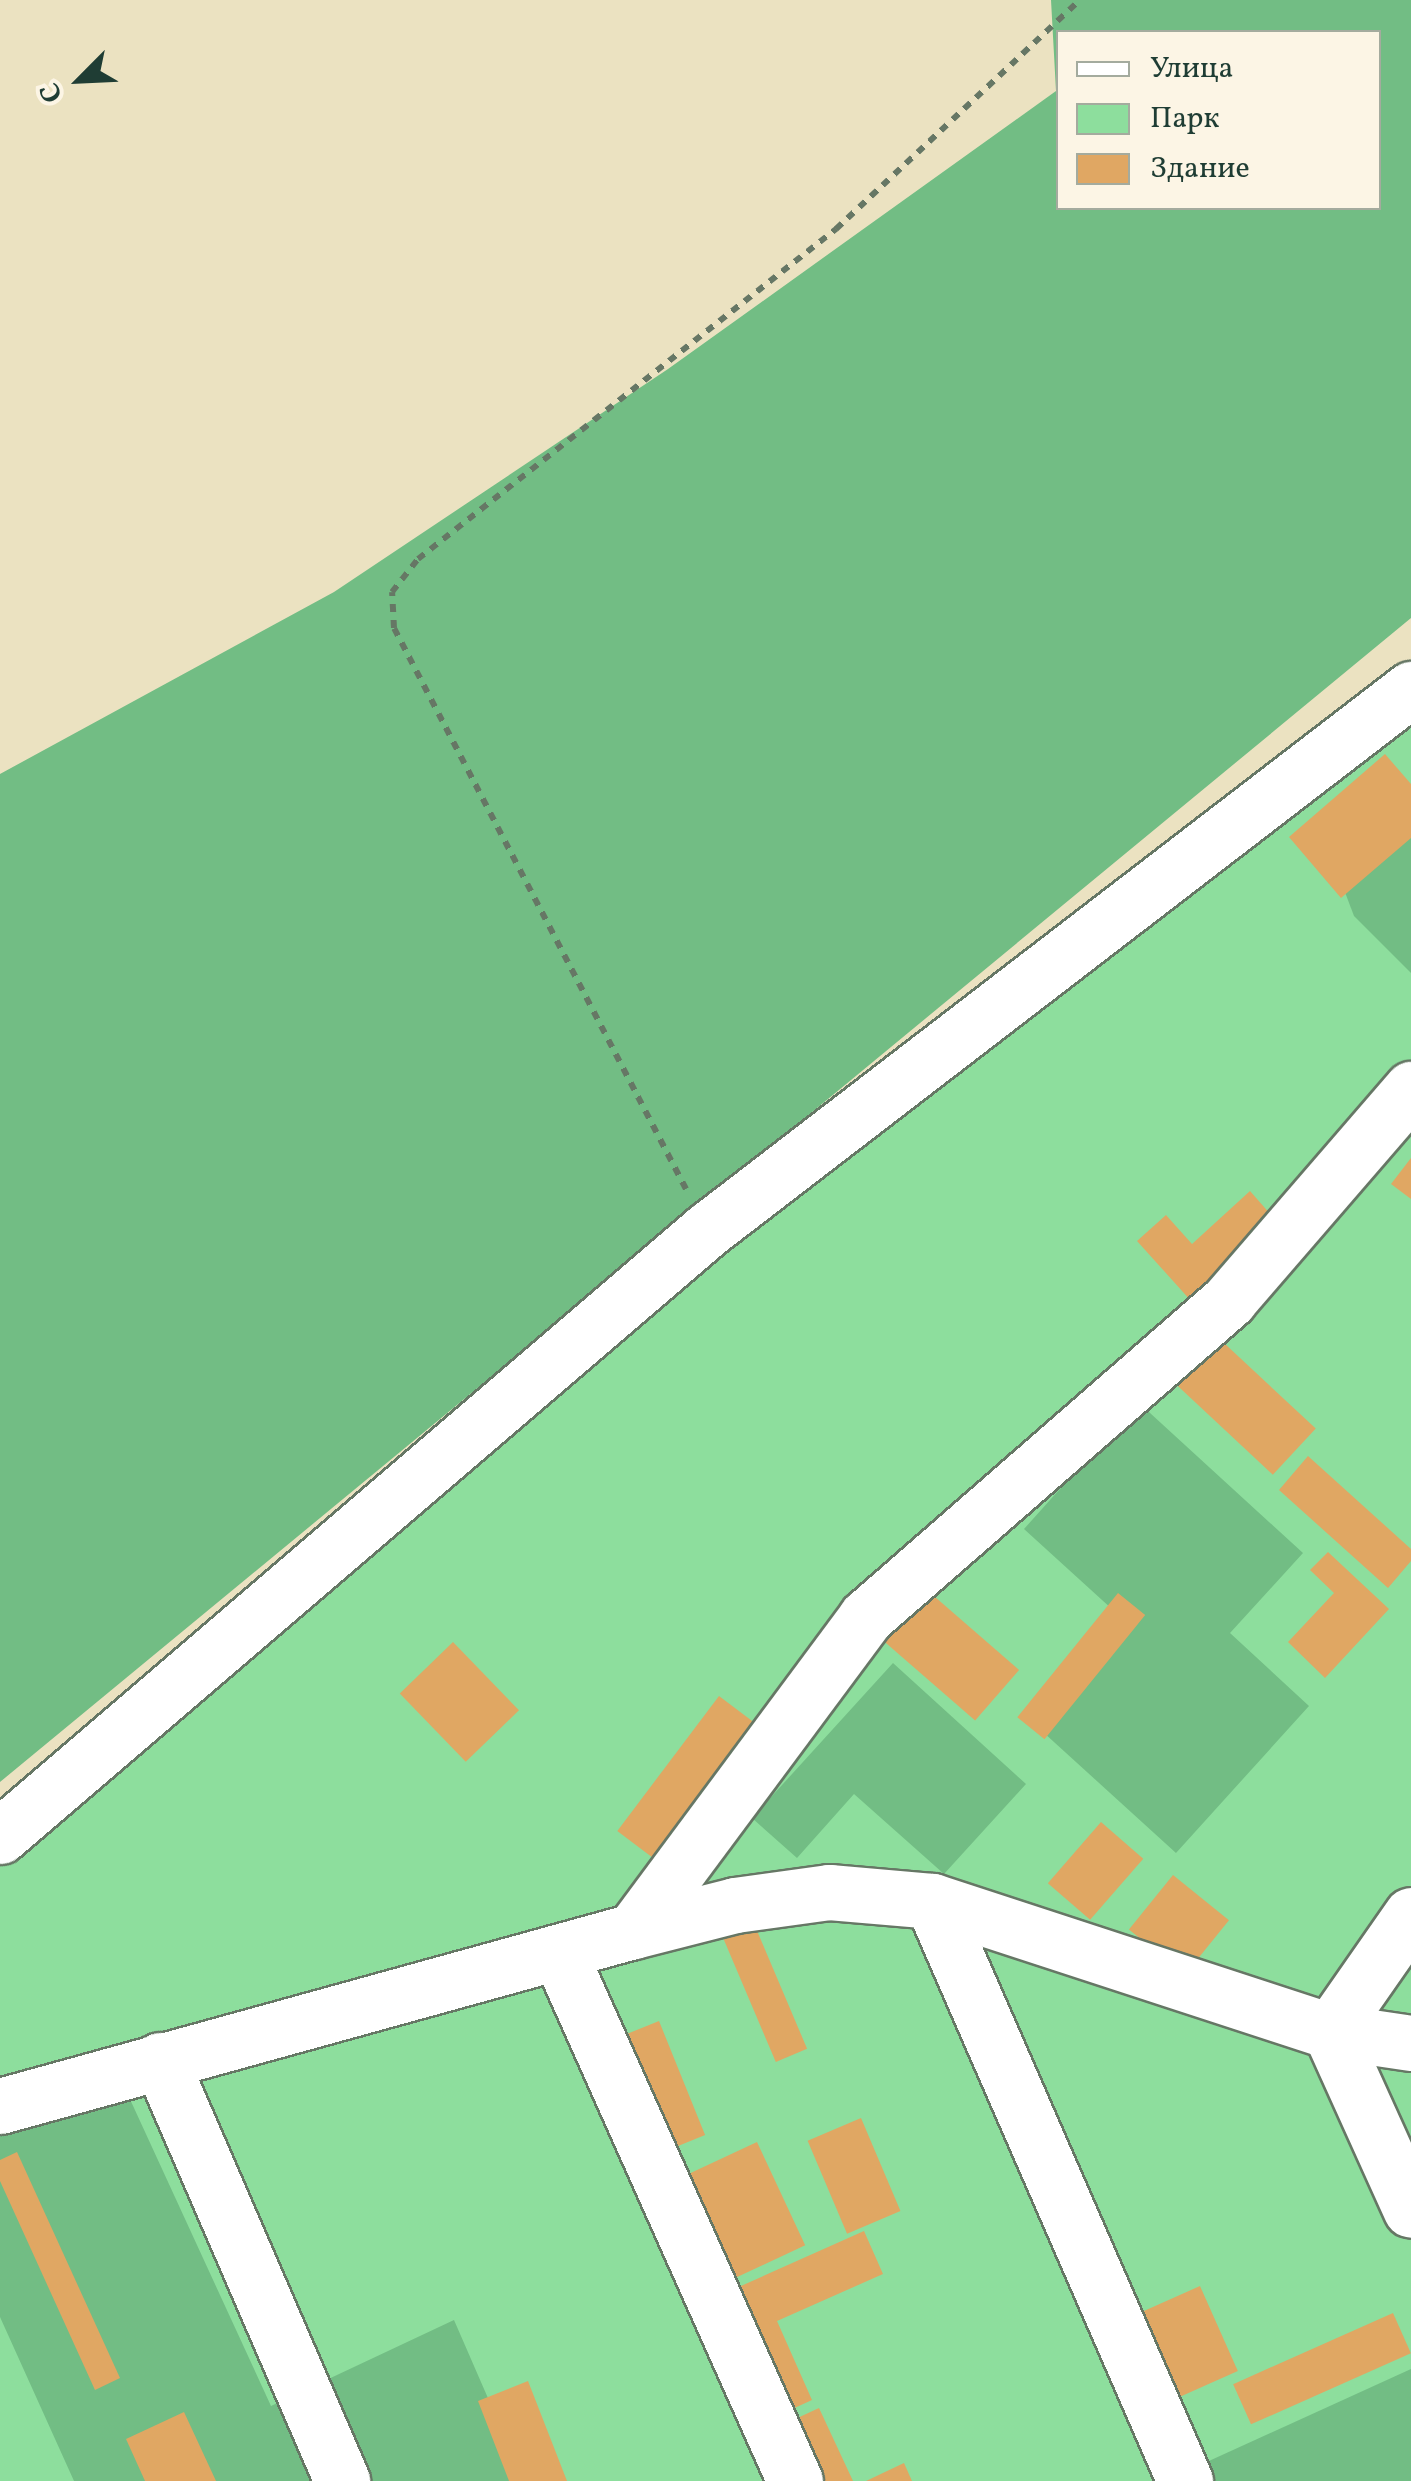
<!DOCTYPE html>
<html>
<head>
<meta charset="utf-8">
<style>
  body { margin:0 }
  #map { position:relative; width:1411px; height:2481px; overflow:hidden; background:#ebe2c1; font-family:Vollkorn,serif }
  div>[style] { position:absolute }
  .green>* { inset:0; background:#8dde9d }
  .forest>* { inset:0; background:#72bd84 }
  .building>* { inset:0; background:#e0a763; transform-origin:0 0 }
  .path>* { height:6px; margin-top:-3px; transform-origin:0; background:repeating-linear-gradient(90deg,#667765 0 8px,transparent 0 16px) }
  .roads { filter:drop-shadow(2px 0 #667765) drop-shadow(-2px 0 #667765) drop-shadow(0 2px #667765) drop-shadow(0 -2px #667765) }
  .minor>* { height:55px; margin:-27.5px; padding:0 27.5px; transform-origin:27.5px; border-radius:27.5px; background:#fff }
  span { translate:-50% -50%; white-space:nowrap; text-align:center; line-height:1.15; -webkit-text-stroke:8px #fcf5e5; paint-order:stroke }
  .legend { position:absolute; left:1056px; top:30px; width:325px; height:180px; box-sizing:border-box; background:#fcf5e5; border:2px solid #a4ab9e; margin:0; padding:12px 18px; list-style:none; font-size:30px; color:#1f3d34 }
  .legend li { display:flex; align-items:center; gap:20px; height:50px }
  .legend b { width:50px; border:2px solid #a4ab9e }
  .north { position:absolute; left:30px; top:30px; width:100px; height:100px; -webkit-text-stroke:8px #fcf5e5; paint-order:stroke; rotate:246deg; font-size:28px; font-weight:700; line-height:40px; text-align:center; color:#1f3d34 }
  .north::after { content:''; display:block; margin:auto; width:35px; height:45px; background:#1f3d34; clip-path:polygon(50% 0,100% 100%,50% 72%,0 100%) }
</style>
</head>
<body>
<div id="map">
  <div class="green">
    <i style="clip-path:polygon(1411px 675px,1411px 2481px,0 2481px,0 1847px)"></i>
  </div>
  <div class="forest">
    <i style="clip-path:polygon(evenodd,1051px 0,1411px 0,1411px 618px,0 1782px,0 774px,334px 592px,668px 369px,1056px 91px,1051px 0,1058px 32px,1378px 32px,1378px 208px,1058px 208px,1058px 32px)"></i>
    <i style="clip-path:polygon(1411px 793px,1411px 973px,1354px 916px,1332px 858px)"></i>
    <i style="clip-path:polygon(1138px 1402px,1303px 1553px,1230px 1633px,1309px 1706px,1176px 1853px,1032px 1722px,1124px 1620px,1024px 1529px)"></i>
    <i style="clip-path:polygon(893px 1663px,1026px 1784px,944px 1874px,854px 1794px,797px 1858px,752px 1818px)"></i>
    <i style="clip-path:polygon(117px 2071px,271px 2406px,454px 2320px,524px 2481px,74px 2481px,0 2317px,0 2103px)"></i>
    <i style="clip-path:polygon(1411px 2369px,1411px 2481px,1165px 2481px)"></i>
  </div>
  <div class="building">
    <i style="clip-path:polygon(1385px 754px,1411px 784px,1411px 838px,1341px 898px,1289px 837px)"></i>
    <i style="clip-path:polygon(1411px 1158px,1411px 1199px,1391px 1184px)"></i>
    <i style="clip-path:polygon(1250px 1191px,1279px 1224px,1192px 1302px,1137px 1241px,1166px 1215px,1192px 1244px)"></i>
    <i style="left:1209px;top:1329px;width:146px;height:63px;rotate:43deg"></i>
    <i style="clip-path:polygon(1308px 1456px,1411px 1549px,1411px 1561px,1388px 1588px,1279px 1490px)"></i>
    <i style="clip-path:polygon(1328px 1552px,1389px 1609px,1325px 1678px,1288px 1642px,1334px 1593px,1310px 1570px)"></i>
    <i style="left:927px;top:1590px;width:122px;height:67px;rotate:41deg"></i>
    <i style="left:1118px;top:1593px;width:35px;height:160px;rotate:39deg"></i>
    <i style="left:453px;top:1642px;width:95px;height:74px;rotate:46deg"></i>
    <i style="left:719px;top:1696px;width:49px;height:169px;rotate:37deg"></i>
    <i style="left:1101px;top:1822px;width:56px;height:81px;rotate:41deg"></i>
    <i style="left:1173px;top:1875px;width:72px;height:70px;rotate:39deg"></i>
    <i style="left:752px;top:1919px;width:141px;height:34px;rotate:67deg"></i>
    <i style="left:659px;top:2021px;width:123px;height:43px;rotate:68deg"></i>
    <i style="left:861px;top:2118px;width:101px;height:58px;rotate:67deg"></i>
    <i style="left:757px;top:2142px;width:114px;height:91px;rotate:65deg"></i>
    <i style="clip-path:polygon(17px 2152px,120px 2378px,95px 2390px,0 2181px,0 2160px)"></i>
    <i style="clip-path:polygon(864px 2231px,883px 2274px,777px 2321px,812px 2400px,777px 2416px,723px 2294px)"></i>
    <i style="left:1200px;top:2286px;width:93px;height:78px;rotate:66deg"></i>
    <i style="left:1393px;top:2313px;width:44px;height:175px;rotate:66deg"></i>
    <i style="clip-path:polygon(528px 2381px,567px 2481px,509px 2481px,478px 2401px)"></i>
    <i style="clip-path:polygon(819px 2408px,853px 2481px,806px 2481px,780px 2426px)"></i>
    <i style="clip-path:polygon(184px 2412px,216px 2481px,145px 2481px,126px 2439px)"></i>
    <i style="clip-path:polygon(904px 2463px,912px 2481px,866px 2481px)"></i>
  </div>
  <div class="path">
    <i style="left:686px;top:1189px;width:632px;rotate:-117.5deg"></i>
    <i style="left:394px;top:628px;width:36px;rotate:-93deg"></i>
    <i style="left:392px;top:592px;width:42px;rotate:-51.8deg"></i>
    <i style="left:418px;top:559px;width:533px;rotate:-38.29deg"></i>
    <i style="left:836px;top:229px;width:335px;rotate:-43.2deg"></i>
  </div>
  <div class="roads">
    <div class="minor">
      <i style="left:0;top:1836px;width:931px;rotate:-40.6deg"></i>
      <i style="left:707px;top:1230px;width:888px;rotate:-37.54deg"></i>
      <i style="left:932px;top:1901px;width:633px;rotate:66.43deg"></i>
      <i style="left:1411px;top:1915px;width:141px;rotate:124.9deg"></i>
      <i style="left:1330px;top:2031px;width:196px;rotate:65.7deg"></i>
      <i style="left:633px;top:1931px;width:391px;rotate:-53.4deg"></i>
      <i style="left:866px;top:1617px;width:482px;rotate:-41.1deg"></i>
      <i style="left:1229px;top:1300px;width:279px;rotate:-49.2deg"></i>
      <i style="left:560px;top:1955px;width:576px;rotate:65.93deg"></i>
      <i style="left:160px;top:2060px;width:459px;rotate:66.6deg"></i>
      <i style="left:0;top:2106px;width:657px;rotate:-15.45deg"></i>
      <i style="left:633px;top:1931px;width:105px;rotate:-14.3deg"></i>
      <i style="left:735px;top:1905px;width:95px;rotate:-7.9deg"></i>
      <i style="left:829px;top:1892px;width:103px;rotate:5deg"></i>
      <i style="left:932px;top:1901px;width:419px;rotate:18.1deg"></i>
      <i style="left:1330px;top:2031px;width:82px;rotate:8.4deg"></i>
    </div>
  </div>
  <ul class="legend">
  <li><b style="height:12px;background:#fff"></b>Улица</li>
  <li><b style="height:28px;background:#8dde9d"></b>Парк</li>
  <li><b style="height:28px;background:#e0a763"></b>Здание</li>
  </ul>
  <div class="north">С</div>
</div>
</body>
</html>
